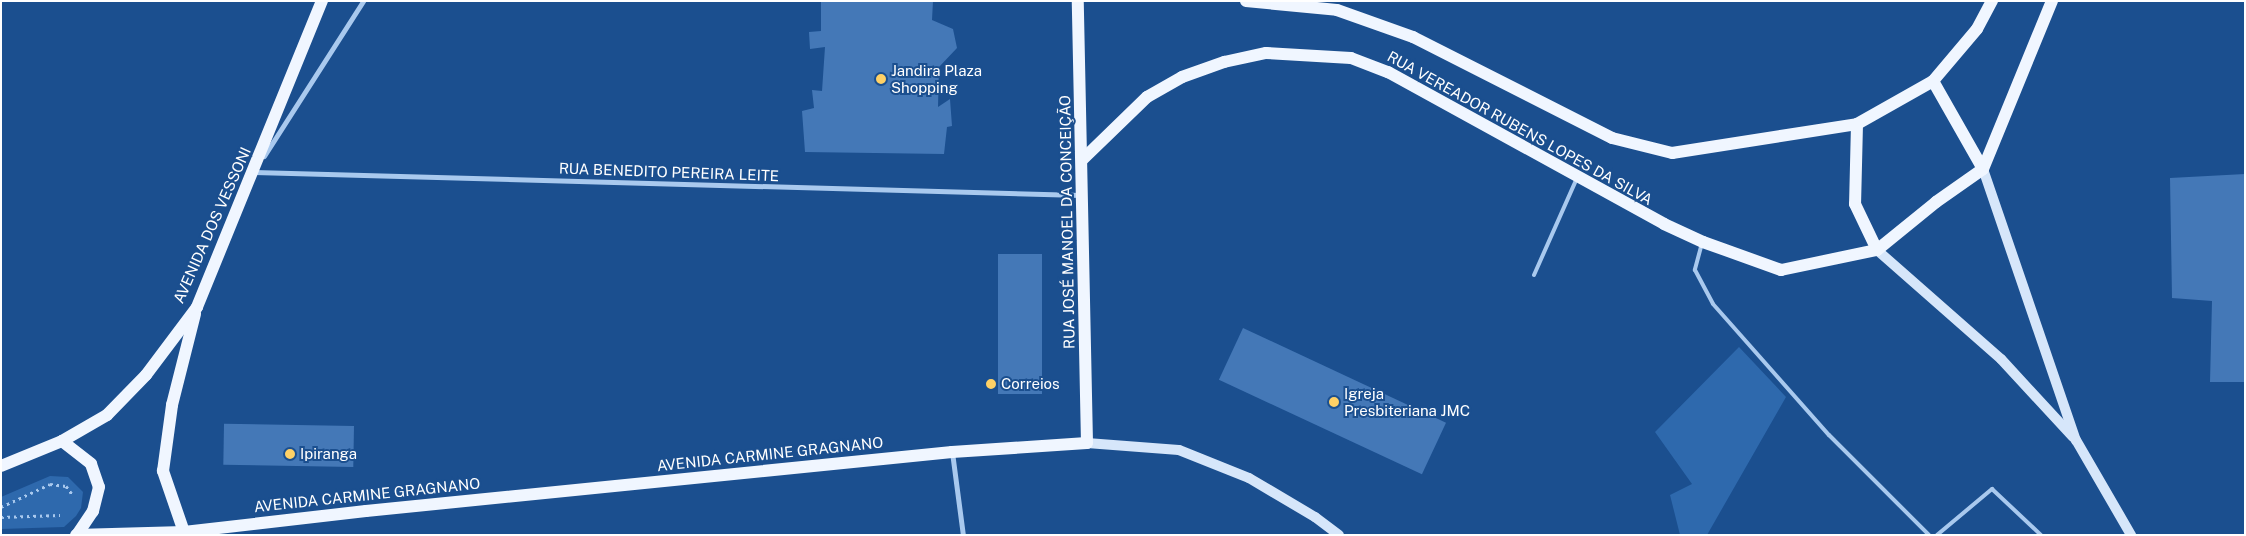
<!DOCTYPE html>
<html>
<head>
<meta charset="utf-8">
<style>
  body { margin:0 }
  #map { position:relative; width:2246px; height:536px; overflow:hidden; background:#1b4f8f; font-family:"Public Sans",sans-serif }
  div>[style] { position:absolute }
  .green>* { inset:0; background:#2e69ad }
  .building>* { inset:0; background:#4478b7; transform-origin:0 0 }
  .path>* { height:3px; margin-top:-1.5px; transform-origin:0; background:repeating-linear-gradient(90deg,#a9c9ee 0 2.5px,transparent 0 6.5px) }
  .lane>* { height:4px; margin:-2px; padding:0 2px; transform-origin:2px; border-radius:2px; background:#a9c9ee }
  .street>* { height:5px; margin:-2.5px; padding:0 2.5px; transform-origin:2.5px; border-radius:2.5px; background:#a9c9ee }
  .secondary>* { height:10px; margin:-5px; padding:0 5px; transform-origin:5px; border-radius:5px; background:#d6e6fa }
  .primary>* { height:12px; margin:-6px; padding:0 6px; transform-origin:6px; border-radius:6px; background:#f0f6ff }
  .dots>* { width:14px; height:14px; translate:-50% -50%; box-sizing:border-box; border:2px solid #1b4f8f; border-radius:50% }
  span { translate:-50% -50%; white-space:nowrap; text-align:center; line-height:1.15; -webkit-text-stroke:4px #1b4f8f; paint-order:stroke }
  .poi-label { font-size:15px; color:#fff }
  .left { translate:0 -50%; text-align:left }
  .street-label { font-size:15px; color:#fff }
  .frame { position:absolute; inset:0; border:2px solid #fff; pointer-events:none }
</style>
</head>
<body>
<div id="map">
  <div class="green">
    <i style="clip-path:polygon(1739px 347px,1786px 397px,1707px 535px,1680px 535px,1670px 495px,1692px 484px,1655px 432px)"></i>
    <i style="clip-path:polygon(50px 476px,68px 477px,83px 492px,81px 508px,76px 516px,64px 527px,1px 529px,1px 497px)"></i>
  </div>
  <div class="building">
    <i style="clip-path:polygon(821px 1px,933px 1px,932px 20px,953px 29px,957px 48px,939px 67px,938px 107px,950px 99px,952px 126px,947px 127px,944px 154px,805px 152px,802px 111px,814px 108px,812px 90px,822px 91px,825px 47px,810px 49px,809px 32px,821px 31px)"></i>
    <i style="clip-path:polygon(2245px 174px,2245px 382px,2210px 382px,2212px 301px,2172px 298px,2170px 178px)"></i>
    <i style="left:1042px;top:254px;width:140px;height:44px;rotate:90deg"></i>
    <i style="left:1243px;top:328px;width:224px;height:57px;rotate:25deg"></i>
    <i style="left:354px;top:426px;width:41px;height:130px;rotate:91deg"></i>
  </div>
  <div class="path">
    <i style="left:1px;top:507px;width:54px;rotate:-25.1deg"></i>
    <i style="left:50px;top:484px;width:16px;rotate:7deg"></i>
    <i style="left:66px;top:486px;width:10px;rotate:53deg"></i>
    <i style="left:1px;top:517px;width:59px;rotate:-1.9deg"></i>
  </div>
  <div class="lane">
    <i style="left:1702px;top:243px;width:28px;rotate:105deg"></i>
    <i style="left:1695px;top:270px;width:38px;rotate:62deg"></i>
    <i style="left:1713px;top:304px;width:175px;rotate:48.5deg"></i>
    <i style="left:1829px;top:435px;width:141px;rotate:45deg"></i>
    <i style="left:1534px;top:275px;width:106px;rotate:-66.1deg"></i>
    <i style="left:1937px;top:535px;width:72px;rotate:-39.9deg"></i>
    <i style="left:1992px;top:489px;width:67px;rotate:43.2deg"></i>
  </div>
  <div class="street">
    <i style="left:264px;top:156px;width:184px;rotate:-57.4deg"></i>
    <i style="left:254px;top:172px;width:827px;rotate:1.59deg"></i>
    <i style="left:952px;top:452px;width:84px;rotate:82.5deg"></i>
  </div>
  <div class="secondary">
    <i style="left:1983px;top:169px;width:287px;rotate:71.1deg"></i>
    <i style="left:2076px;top:440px;width:110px;rotate:59.9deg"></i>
    <i style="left:1877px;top:250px;width:165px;rotate:41.3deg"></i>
    <i style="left:2001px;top:359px;width:106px;rotate:47.3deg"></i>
    <i style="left:1087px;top:443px;width:92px;rotate:4.4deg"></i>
    <i style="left:1179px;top:450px;width:75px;rotate:21.8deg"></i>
    <i style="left:1249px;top:478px;width:77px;rotate:30.6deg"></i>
    <i style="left:1315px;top:517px;width:30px;rotate:37deg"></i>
  </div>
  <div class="primary">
    <i style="left:1246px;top:1px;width:91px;rotate:5.6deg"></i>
    <i style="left:1337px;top:10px;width:81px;rotate:19.6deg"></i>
    <i style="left:1413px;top:37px;width:223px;rotate:26.9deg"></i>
    <i style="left:1612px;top:138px;width:62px;rotate:14deg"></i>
    <i style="left:1672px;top:153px;width:187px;rotate:-8.9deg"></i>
    <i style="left:1857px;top:124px;width:87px;rotate:-29.5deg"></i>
    <i style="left:1933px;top:81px;width:68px;rotate:-49.8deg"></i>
    <i style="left:1977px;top:29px;width:32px;rotate:-62deg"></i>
    <i style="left:1933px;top:81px;width:101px;rotate:60.4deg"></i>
    <i style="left:1857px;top:124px;width:80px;rotate:91.4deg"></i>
    <i style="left:1855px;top:204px;width:51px;rotate:64.4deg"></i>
    <i style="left:1082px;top:160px;width:91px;rotate:-44.1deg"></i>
    <i style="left:1147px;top:97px;width:40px;rotate:-29.7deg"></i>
    <i style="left:1182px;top:77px;width:45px;rotate:-19.7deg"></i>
    <i style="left:1224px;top:62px;width:43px;rotate:-12.1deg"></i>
    <i style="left:1266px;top:53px;width:85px;rotate:3.4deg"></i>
    <i style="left:1351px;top:58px;width:40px;rotate:21deg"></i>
    <i style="left:1388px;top:72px;width:315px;rotate:28.8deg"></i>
    <i style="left:1664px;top:224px;width:43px;rotate:24.8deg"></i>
    <i style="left:1703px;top:242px;width:83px;rotate:19.7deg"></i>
    <i style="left:1781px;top:270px;width:98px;rotate:-11.8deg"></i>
    <i style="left:1877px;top:250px;width:76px;rotate:-39.1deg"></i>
    <i style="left:1936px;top:202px;width:57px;rotate:-35.1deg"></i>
    <i style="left:1983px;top:169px;width:182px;rotate:-67.7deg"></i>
    <i style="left:62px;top:441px;width:37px;rotate:38deg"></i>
    <i style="left:91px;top:464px;width:24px;rotate:71deg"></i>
    <i style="left:99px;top:487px;width:25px;rotate:104deg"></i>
    <i style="left:93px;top:511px;width:29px;rotate:124deg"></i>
    <i style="left:1px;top:466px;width:66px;rotate:-22.3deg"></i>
    <i style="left:62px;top:441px;width:52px;rotate:-30deg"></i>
    <i style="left:107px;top:415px;width:56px;rotate:-45.7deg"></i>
    <i style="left:146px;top:375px;width:85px;rotate:-53.1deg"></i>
    <i style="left:197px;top:307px;width:331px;rotate:-67.8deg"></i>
    <i style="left:184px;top:532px;width:65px;rotate:-109deg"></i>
    <i style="left:163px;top:471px;width:67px;rotate:-82.2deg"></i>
    <i style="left:172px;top:405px;width:94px;rotate:-75.8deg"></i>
    <i style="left:76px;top:535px;width:108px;rotate:-1.6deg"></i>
    <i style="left:184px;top:532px;width:183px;rotate:-6.6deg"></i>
    <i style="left:366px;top:511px;width:589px;rotate:-5.75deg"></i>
    <i style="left:952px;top:452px;width:135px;rotate:-3.8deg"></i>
    <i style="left:1087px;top:443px;width:442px;rotate:-91.2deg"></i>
  </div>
  <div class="dots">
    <i style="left:881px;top:79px;background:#ffd166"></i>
    <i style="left:991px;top:384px;background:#ffd166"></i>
    <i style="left:1334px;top:402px;background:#ffd166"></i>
    <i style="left:290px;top:454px;background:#ffd166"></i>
  </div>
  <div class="poi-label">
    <span class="left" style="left:891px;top:79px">Jandira Plaza<br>Shopping</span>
    <span class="left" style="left:1001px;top:384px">Correios</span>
    <span class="left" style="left:1344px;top:402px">Igreja<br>Presbiteriana JMC</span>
    <span class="left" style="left:300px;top:454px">Ipiranga</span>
  </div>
  <div class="street-label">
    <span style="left:1520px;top:128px;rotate:29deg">RUA VEREADOR RUBENS LOPES DA SILVA</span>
    <span style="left:669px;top:172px;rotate:2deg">RUA BENEDITO PEREIRA LEITE</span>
    <span style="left:1067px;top:222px;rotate:-91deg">RUA JOSÉ MANOEL DA CONCEIÇÃO</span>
    <span style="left:212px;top:225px;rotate:-66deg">AVENIDA DOS VESSONI</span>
    <span style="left:770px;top:454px;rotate:-6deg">AVENIDA CARMINE GRAGNANO</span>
    <span style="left:367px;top:495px;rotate:-6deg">AVENIDA CARMINE GRAGNANO</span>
  </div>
  <div class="frame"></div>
</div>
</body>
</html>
